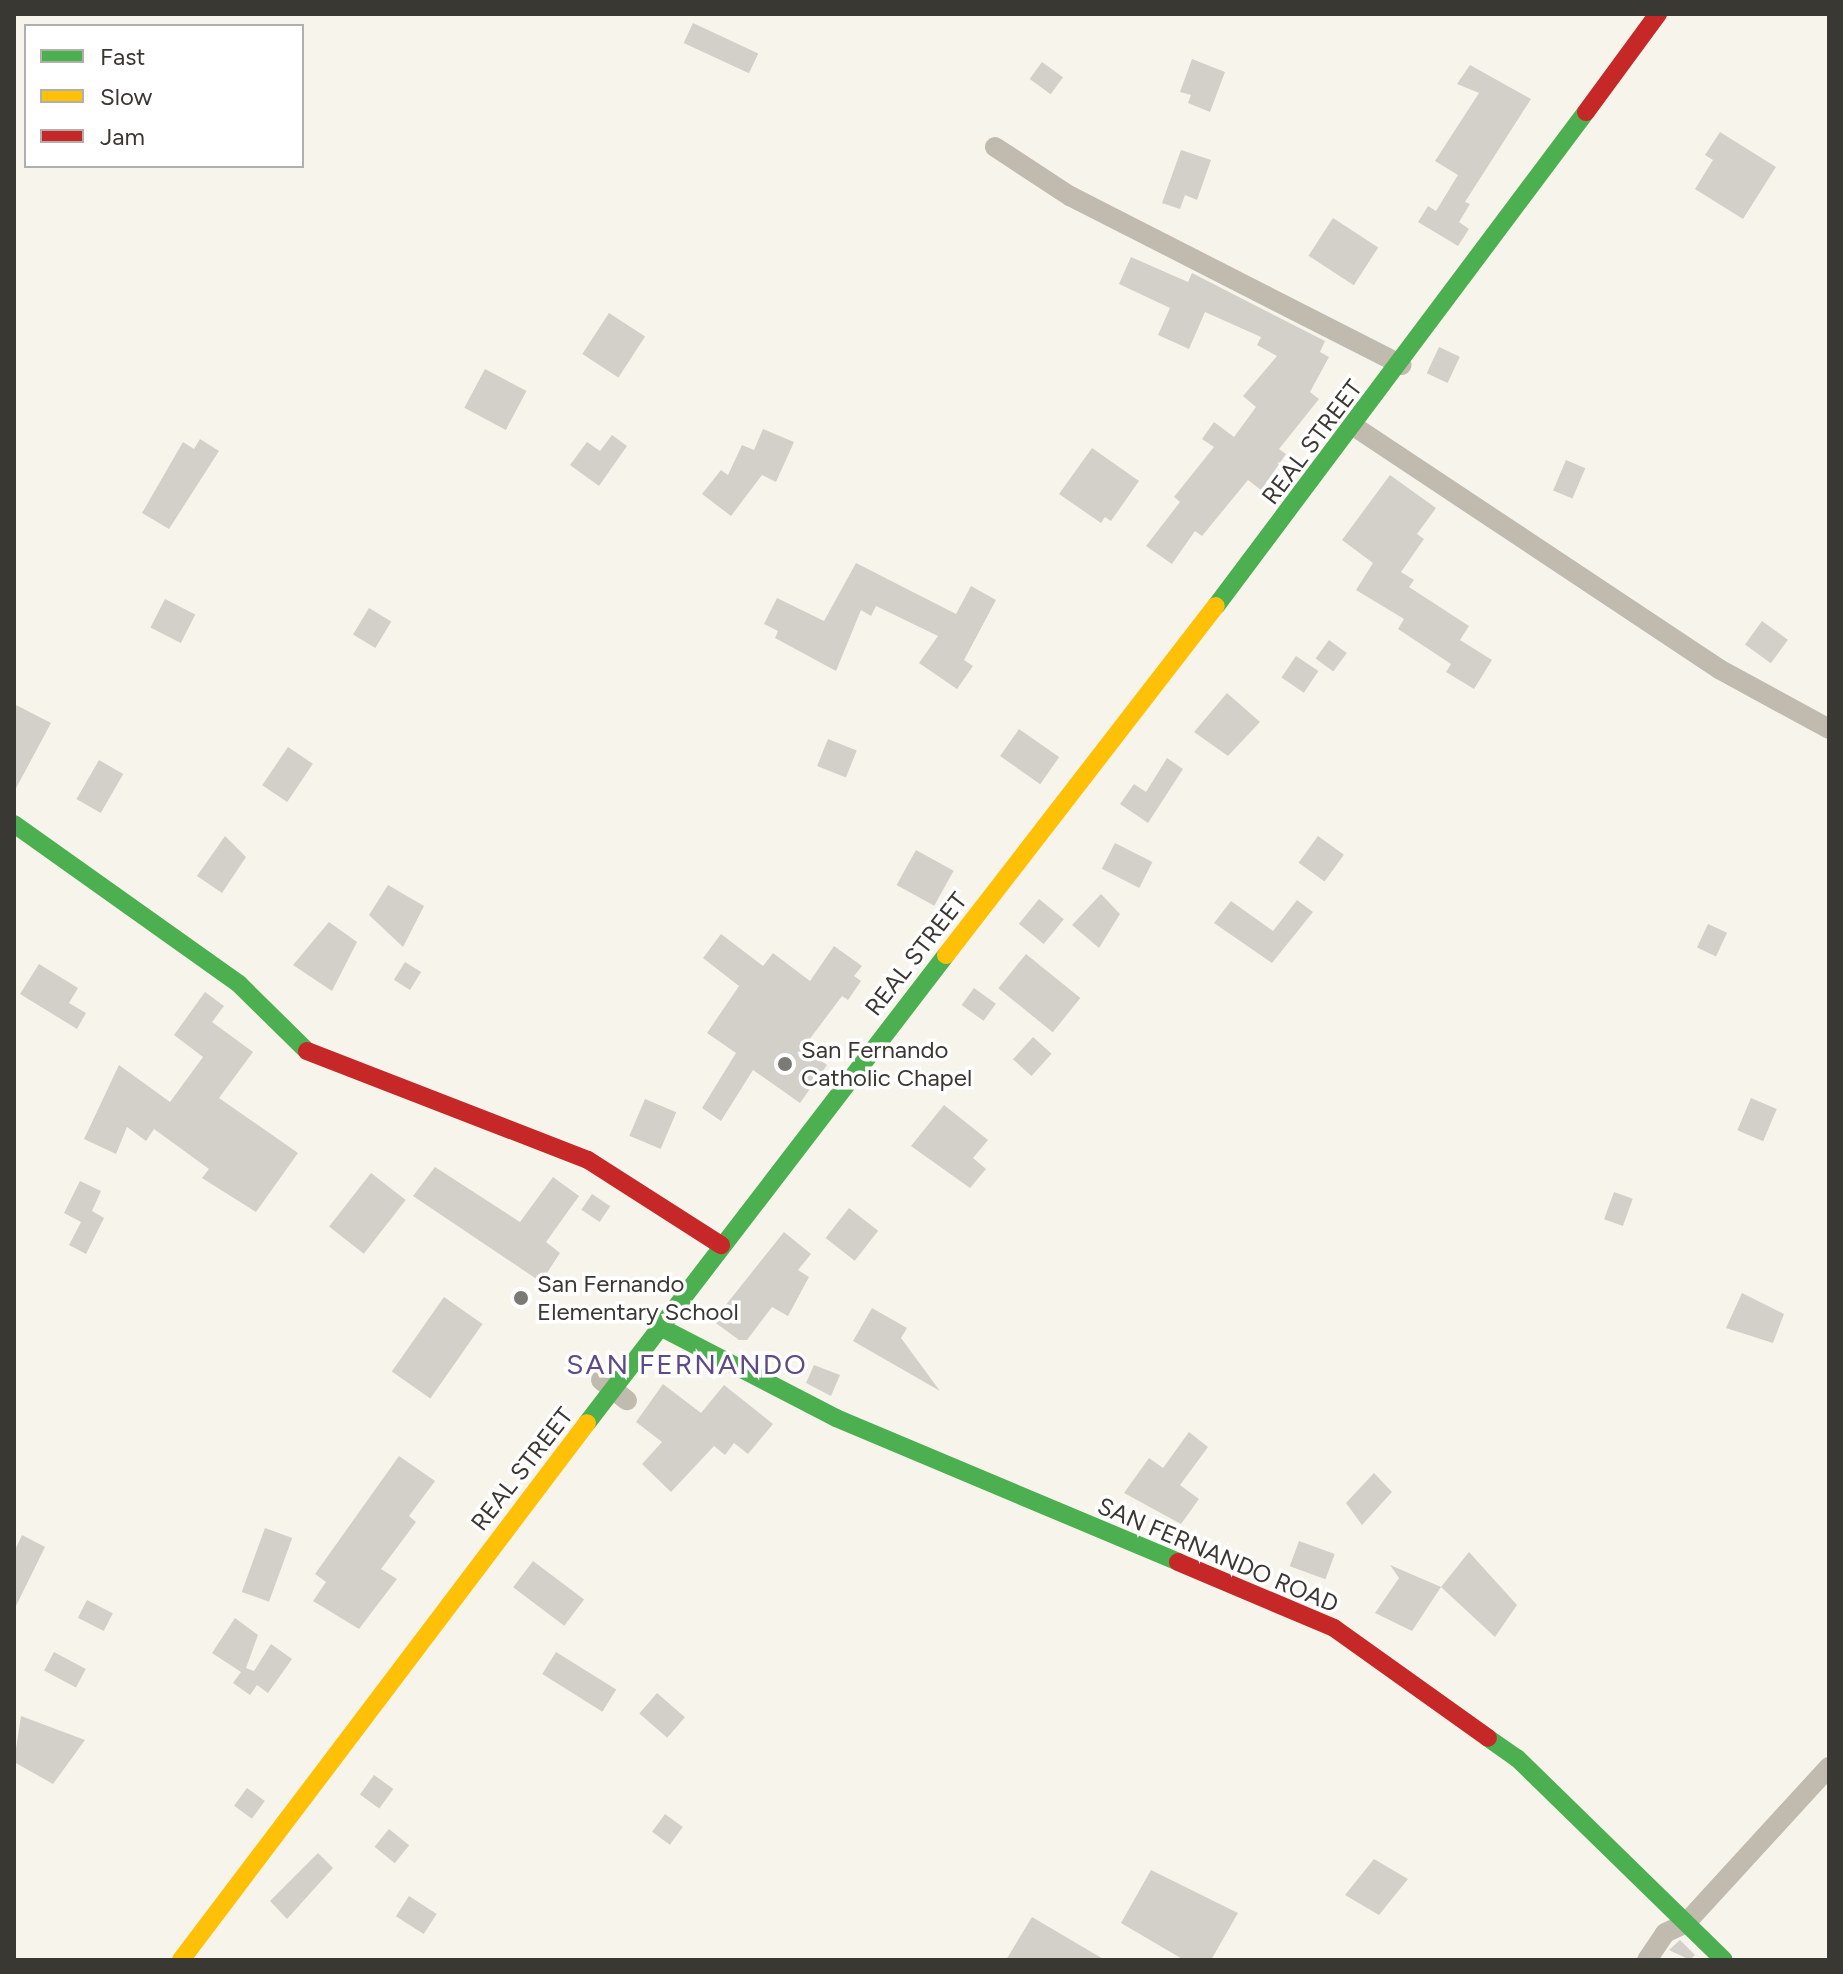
<!DOCTYPE html>
<html>
<head>
<meta charset="utf-8">
<style>
  body { margin:0 }
  #map { position:relative; width:1843px; height:1974px; overflow:hidden; background:#f7f4ec; font-family:Figtree,sans-serif }
  div>[style] { position:absolute }
  .building>* { inset:0; background:#d3d0ca; transform-origin:0 0 }
  .street>* { height:20px; margin:-10px; padding:0 10px; transform-origin:10px; border-radius:10px; background:#c0bbae }
  .fast>* { height:18px; margin:-9px; padding:0 9px; transform-origin:9px; border-radius:9px; background:#4caf50 }
  .slow>* { height:18px; margin:-9px; padding:0 9px; transform-origin:9px; border-radius:9px; background:#ffc107 }
  .jam>* { height:18px; margin:-9px; padding:0 9px; transform-origin:9px; border-radius:9px; background:#c62828 }
  .dots>* { width:22px; height:22px; translate:-50% -50%; box-sizing:border-box; border:4px solid #fff; border-radius:50% }
  span { translate:-50% -50%; white-space:nowrap; text-align:center; line-height:1.15; -webkit-text-stroke:7px #fff; paint-order:stroke }
  .street-label { font-size:24px; color:#3a3833 }
  .poi-label { font-size:24px; color:#3a3833 }
  .left { translate:0 -50%; text-align:left }
  .quarter-label { font-size:28px; color:#5f4a88; letter-spacing:2px }
  .frame { position:absolute; inset:0; border:16px solid #3a3833; pointer-events:none }
  .legend { position:absolute; left:24px; top:24px; width:280px; height:144px; box-sizing:border-box; background:#fff; border:2px solid #b0afad; margin:0; padding:10px 14px; list-style:none; font-size:24px; color:#3a3833 }
  .legend li { display:flex; align-items:center; gap:16px; height:40px }
  .legend b { width:40px; border:2px solid #b0afad }
</style>
</head>
<body>
<div id="map">
  <div class="building">
    <i style="left:693px;top:23px;width:72px;height:22px;rotate:25deg"></i>
    <i style="clip-path:polygon(1192px 59px,1225px 72px,1210px 112px,1188px 103px,1191px 95px,1180px 92px)"></i>
    <i style="left:1042px;top:62px;width:26px;height:21px;rotate:36deg"></i>
    <i style="clip-path:polygon(1470px 65px,1531px 99px,1465px 202px,1470px 204px,1459px 222px,1469px 229px,1458px 246px,1418px 222px,1428px 206px,1436px 211px,1458px 175px,1435px 161px,1479px 93px,1457px 84px)"></i>
    <i style="clip-path:polygon(1720px 132px,1776px 167px,1743px 219px,1695px 189px,1713px 160px,1705px 155px)"></i>
    <i style="clip-path:polygon(1181px 150px,1211px 160px,1197px 200px,1185px 195px,1180px 209px,1162px 203px)"></i>
    <i style="left:1333px;top:218px;width:54px;height:45px;rotate:33deg"></i>
    <i style="clip-path:polygon(1131px 257px,1188px 282px,1192px 273px,1325px 341px,1320px 352px,1329px 357px,1310px 392px,1319px 399px,1279px 449px,1286px 454px,1261px 490px,1248px 480px,1202px 536px,1195px 531px,1172px 564px,1146px 546px,1180px 502px,1174px 497px,1214px 447px,1202px 439px,1214px 422px,1234px 437px,1256px 407px,1243px 396px,1277px 356px,1257px 345px,1261px 337px,1205px 312px,1189px 349px,1158px 335px,1170px 308px,1119px 284px)"></i>
    <i style="left:609px;top:313px;width:43px;height:49px;rotate:33deg"></i>
    <i style="left:1439px;top:347px;width:23px;height:29px;rotate:25deg"></i>
    <i style="left:485px;top:369px;width:47px;height:44px;rotate:28deg"></i>
    <i style="clip-path:polygon(763px 429px,794px 442px,776px 482px,762px 475px,731px 516px,702px 494px,721px 470px,728px 475px,742px 445px,754px 450px)"></i>
    <i style="clip-path:polygon(612px 435px,627px 446px,599px 486px,570px 465px,587px 442px,600px 451px)"></i>
    <i style="clip-path:polygon(200px 439px,219px 451px,169px 529px,142px 513px,183px 442px,194px 449px)"></i>
    <i style="clip-path:polygon(1092px 448px,1139px 481px,1111px 521px,1105px 517px,1101px 523px,1059px 494px)"></i>
    <i style="left:1566px;top:460px;width:21px;height:33px;rotate:23deg"></i>
    <i style="clip-path:polygon(1390px 475px,1436px 508px,1417px 534px,1424px 539px,1401px 572px,1414px 580px,1409px 587px,1469px 626px,1460px 640px,1492px 660px,1474px 689px,1446px 672px,1451px 664px,1398px 629px,1404px 619px,1356px 590px,1373px 563px,1342px 540px)"></i>
    <i style="clip-path:polygon(856px 563px,956px 614px,971px 586px,996px 600px,964px 660px,973px 666px,957px 689px,919px 663px,938px 636px,876px 606px,871px 616px,861px 610px,836px 671px,775px 638px,778px 631px,764px 624px,777px 598px,824px 621px)"></i>
    <i style="left:165px;top:599px;width:34px;height:32px;rotate:27deg"></i>
    <i style="left:369px;top:608px;width:26px;height:31px;rotate:31deg"></i>
    <i style="left:1762px;top:621px;width:32px;height:29px;rotate:36deg"></i>
    <i style="left:1329px;top:640px;width:22px;height:23px;rotate:36deg"></i>
    <i style="left:1296px;top:656px;width:27px;height:26px;rotate:34deg"></i>
    <i style="clip-path:polygon(1227px 693px,1260px 722px,1228px 756px,1194px 732px)"></i>
    <i style="clip-path:polygon(14px 704px,51px 723px,14px 792px)"></i>
    <i style="left:1019px;top:729px;width:49px;height:33px;rotate:35deg"></i>
    <i style="left:828px;top:739px;width:31px;height:29px;rotate:22deg"></i>
    <i style="left:288px;top:747px;width:30px;height:46px;rotate:34deg"></i>
    <i style="clip-path:polygon(1167px 758px,1183px 769px,1148px 823px,1120px 804px,1134px 784px,1146px 792px)"></i>
    <i style="left:99px;top:760px;width:28px;height:45px;rotate:30deg"></i>
    <i style="clip-path:polygon(225px 836px,246px 857px,222px 893px,197px 876px)"></i>
    <i style="left:1318px;top:836px;width:32px;height:33px;rotate:36deg"></i>
    <i style="left:1115px;top:843px;width:42px;height:29px;rotate:27deg"></i>
    <i style="left:916px;top:850px;width:43px;height:40px;rotate:29deg"></i>
    <i style="clip-path:polygon(388px 885px,424px 906px,403px 947px,369px 915px)"></i>
    <i style="clip-path:polygon(1101px 894px,1120px 914px,1099px 948px,1072px 925px)"></i>
    <i style="left:1039px;top:899px;width:32px;height:32px;rotate:39deg"></i>
    <i style="clip-path:polygon(1297px 900px,1313px 912px,1272px 963px,1214px 923px,1231px 901px,1273px 931px)"></i>
    <i style="clip-path:polygon(329px 922px,357px 942px,332px 991px,293px 965px)"></i>
    <i style="left:1708px;top:924px;width:21px;height:26px;rotate:25deg"></i>
    <i style="clip-path:polygon(721px 934px,763px 966px,773px 953px,810px 981px,834px 946px,862px 966px,854px 976px,861px 981px,848px 1000px,842px 996px,803px 1048px,827px 1065px,800px 1103px,753px 1070px,721px 1121px,702px 1108px,736px 1053px,707px 1033px,739px 986px,703px 958px)"></i>
    <i style="left:1026px;top:954px;width:70px;height:44px;rotate:39deg"></i>
    <i style="left:405px;top:962px;width:19px;height:21px;rotate:32deg"></i>
    <i style="clip-path:polygon(39px 964px,78px 988px,69px 1003px,86px 1013px,77px 1029px,20px 994px)"></i>
    <i style="left:974px;top:988px;width:27px;height:21px;rotate:36deg"></i>
    <i style="clip-path:polygon(205px 992px,224px 1006px,212px 1022px,253px 1052px,219px 1098px,298px 1153px,256px 1212px,202px 1178px,209px 1169px,154px 1129px,146px 1141px,127px 1127px,116px 1154px,84px 1139px,119px 1065px,170px 1102px,203px 1057px,174px 1035px)"></i>
    <i style="left:1033px;top:1037px;width:25px;height:30px;rotate:42deg"></i>
    <i style="left:1751px;top:1098px;width:28px;height:35px;rotate:23deg"></i>
    <i style="left:645px;top:1099px;width:34px;height:40px;rotate:23deg"></i>
    <i style="clip-path:polygon(944px 1105px,988px 1140px,973px 1158px,986px 1169px,970px 1188px,911px 1146px)"></i>
    <i style="clip-path:polygon(435px 1167px,520px 1222px,553px 1177px,579px 1196px,546px 1242px,560px 1253px,541px 1282px,413px 1196px)"></i>
    <i style="left:371px;top:1173px;width:44px;height:68px;rotate:38deg"></i>
    <i style="clip-path:polygon(80px 1181px,101px 1191px,92px 1211px,104px 1218px,86px 1254px,69px 1245px,81px 1222px,64px 1213px)"></i>
    <i style="left:1614px;top:1192px;width:20px;height:29px;rotate:20deg"></i>
    <i style="left:592px;top:1194px;width:22px;height:19px;rotate:34deg"></i>
    <i style="left:849px;top:1208px;width:37px;height:38px;rotate:38deg"></i>
    <i style="clip-path:polygon(784px 1232px,811px 1254px,798px 1270px,809px 1277px,788px 1316px,772px 1307px,747px 1340px,739px 1340px,713px 1321px)"></i>
    <i style="clip-path:polygon(1742px 1293px,1784px 1314px,1773px 1343px,1726px 1328px)"></i>
    <i style="left:444px;top:1297px;width:47px;height:91px;rotate:35deg"></i>
    <i style="clip-path:polygon(872px 1308px,907px 1328px,901px 1338px,940px 1391px,853px 1341px)"></i>
    <i style="clip-path:polygon(814px 1365px,840px 1375px,831px 1396px,806px 1383px)"></i>
    <i style="clip-path:polygon(663px 1384px,701px 1413px,724px 1385px,773px 1424px,748px 1454px,734px 1443px,725px 1455px,714px 1446px,671px 1492px,642px 1464px,662px 1442px,636px 1422px)"></i>
    <i style="clip-path:polygon(1189px 1432px,1208px 1447px,1180px 1485px,1199px 1499px,1181px 1524px,1124px 1493px,1149px 1458px,1163px 1468px)"></i>
    <i style="clip-path:polygon(399px 1456px,435px 1481px,409px 1516px,416px 1522px,381px 1569px,397px 1579px,359px 1629px,313px 1601px,326px 1582px,315px 1574px)"></i>
    <i style="clip-path:polygon(1374px 1473px,1392px 1492px,1362px 1525px,1346px 1503px)"></i>
    <i style="left:265px;top:1528px;width:29px;height:68px;rotate:20deg"></i>
    <i style="clip-path:polygon(22px 1535px,45px 1547px,14px 1610px,14px 1552px)"></i>
    <i style="left:1299px;top:1541px;width:38px;height:27px;rotate:20deg"></i>
    <i style="clip-path:polygon(1469px 1552px,1517px 1605px,1495px 1637px,1441px 1587px)"></i>
    <i style="left:533px;top:1561px;width:64px;height:33px;rotate:37deg"></i>
    <i style="clip-path:polygon(1390px 1565px,1441px 1587px,1412px 1631px,1375px 1613px,1399px 1578px)"></i>
    <i style="left:87px;top:1600px;width:29px;height:20px;rotate:27deg"></i>
    <i style="clip-path:polygon(235px 1618px,258px 1635px,246px 1668px,254px 1671px,271px 1644px,292px 1659px,268px 1693px,257px 1685px,250px 1695px,233px 1683px,241px 1672px,212px 1653px)"></i>
    <i style="left:54px;top:1652px;width:36px;height:21px;rotate:28deg"></i>
    <i style="left:556px;top:1652px;width:71px;height:26px;rotate:32deg"></i>
    <i style="left:657px;top:1693px;width:37px;height:27px;rotate:41deg"></i>
    <i style="clip-path:polygon(21px 1716px,85px 1740px,53px 1784px,14px 1762px)"></i>
    <i style="left:374px;top:1775px;width:24px;height:24px;rotate:36deg"></i>
    <i style="left:247px;top:1788px;width:22px;height:22px;rotate:36deg"></i>
    <i style="left:665px;top:1814px;width:22px;height:22px;rotate:36deg"></i>
    <i style="left:389px;top:1829px;width:26px;height:23px;rotate:39deg"></i>
    <i style="clip-path:polygon(318px 1853px,333px 1868px,287px 1919px,270px 1901px)"></i>
    <i style="clip-path:polygon(1374px 1859px,1408px 1879px,1379px 1915px,1345px 1895px)"></i>
    <i style="clip-path:polygon(1151px 1870px,1238px 1913px,1211px 1960px,1184px 1960px,1121px 1923px)"></i>
    <i style="left:409px;top:1896px;width:33px;height:24px;rotate:33deg"></i>
    <i style="clip-path:polygon(1032px 1917px,1105px 1960px,1006px 1960px)"></i>
    <i style="clip-path:polygon(1680px 1940px,1695px 1955px,1690px 1960px,1669px 1950px)"></i>
  </div>
  <div class="street">
    <i style="left:995px;top:147px;width:90px;rotate:33.2deg"></i>
    <i style="left:1070px;top:196px;width:372px;rotate:27deg"></i>
    <i style="left:1355px;top:427px;width:437px;rotate:33.6deg"></i>
    <i style="left:1719px;top:669px;width:125px;rotate:28.6deg"></i>
    <i style="left:601px;top:1380px;width:33px;rotate:38deg"></i>
    <i style="left:1647px;top:1960px;width:32px;rotate:-56deg"></i>
    <i style="left:1665px;top:1933px;width:23px;rotate:-25deg"></i>
    <i style="left:1686px;top:1923px;width:212px;rotate:-47.5deg"></i>
  </div>
  <div class="fast">
    <i style="left:1216px;top:606px;width:617px;rotate:-53.17deg"></i>
    <i style="left:14px;top:824px;width:276px;rotate:35.4deg"></i>
    <i style="left:239px;top:984px;width:95px;rotate:44.6deg"></i>
    <i style="left:662px;top:1328px;width:196px;rotate:27.3deg"></i>
    <i style="left:836px;top:1418px;width:371px;rotate:22.8deg"></i>
    <i style="left:587px;top:1423px;width:590px;rotate:-52.51deg"></i>
    <i style="left:1488px;top:1738px;width:35px;rotate:35deg"></i>
    <i style="left:1517px;top:1758px;width:289px;rotate:44.3deg"></i>
  </div>
  <div class="slow">
    <i style="left:946px;top:955px;width:441px;rotate:-52.3deg"></i>
    <i style="left:181px;top:1960px;width:673px;rotate:-52.91deg"></i>
  </div>
  <div class="jam">
    <i style="left:1586px;top:112px;width:122px;rotate:-53.7deg"></i>
    <i style="left:307px;top:1051px;width:301px;rotate:21.2deg"></i>
    <i style="left:588px;top:1160px;width:158px;rotate:32.6deg"></i>
    <i style="left:1178px;top:1562px;width:169px;rotate:22.9deg"></i>
    <i style="left:1334px;top:1628px;width:189px;rotate:35.5deg"></i>
  </div>
  <div class="dots">
    <i style="left:785px;top:1064px;background:#7c7a74"></i>
    <i style="left:521px;top:1298px;background:#7c7a74"></i>
  </div>
  <div class="street-label">
    <span style="left:1312px;top:442px;rotate:-53deg">REAL STREET</span>
    <span style="left:916px;top:954px;rotate:-52deg">REAL STREET</span>
    <span style="left:522px;top:1469px;rotate:-52deg">REAL STREET</span>
    <span style="left:1218px;top:1555px;rotate:23deg">SAN FERNANDO ROAD</span>
  </div>
  <div class="poi-label">
    <span class="left" style="left:801px;top:1064px">San Fernando<br>Catholic Chapel</span>
    <span class="left" style="left:537px;top:1298px">San Fernando<br>Elementary School</span>
  </div>
  <div class="quarter-label">
    <span style="left:687px;top:1364px">SAN FERNANDO</span>
  </div>
  <div class="frame"></div>
  <ul class="legend">
  <li><b style="height:10px;background:#4caf50"></b>Fast</li>
  <li><b style="height:10px;background:#ffc107"></b>Slow</li>
  <li><b style="height:10px;background:#c62828"></b>Jam</li>
  </ul>
</div>
</body>
</html>
